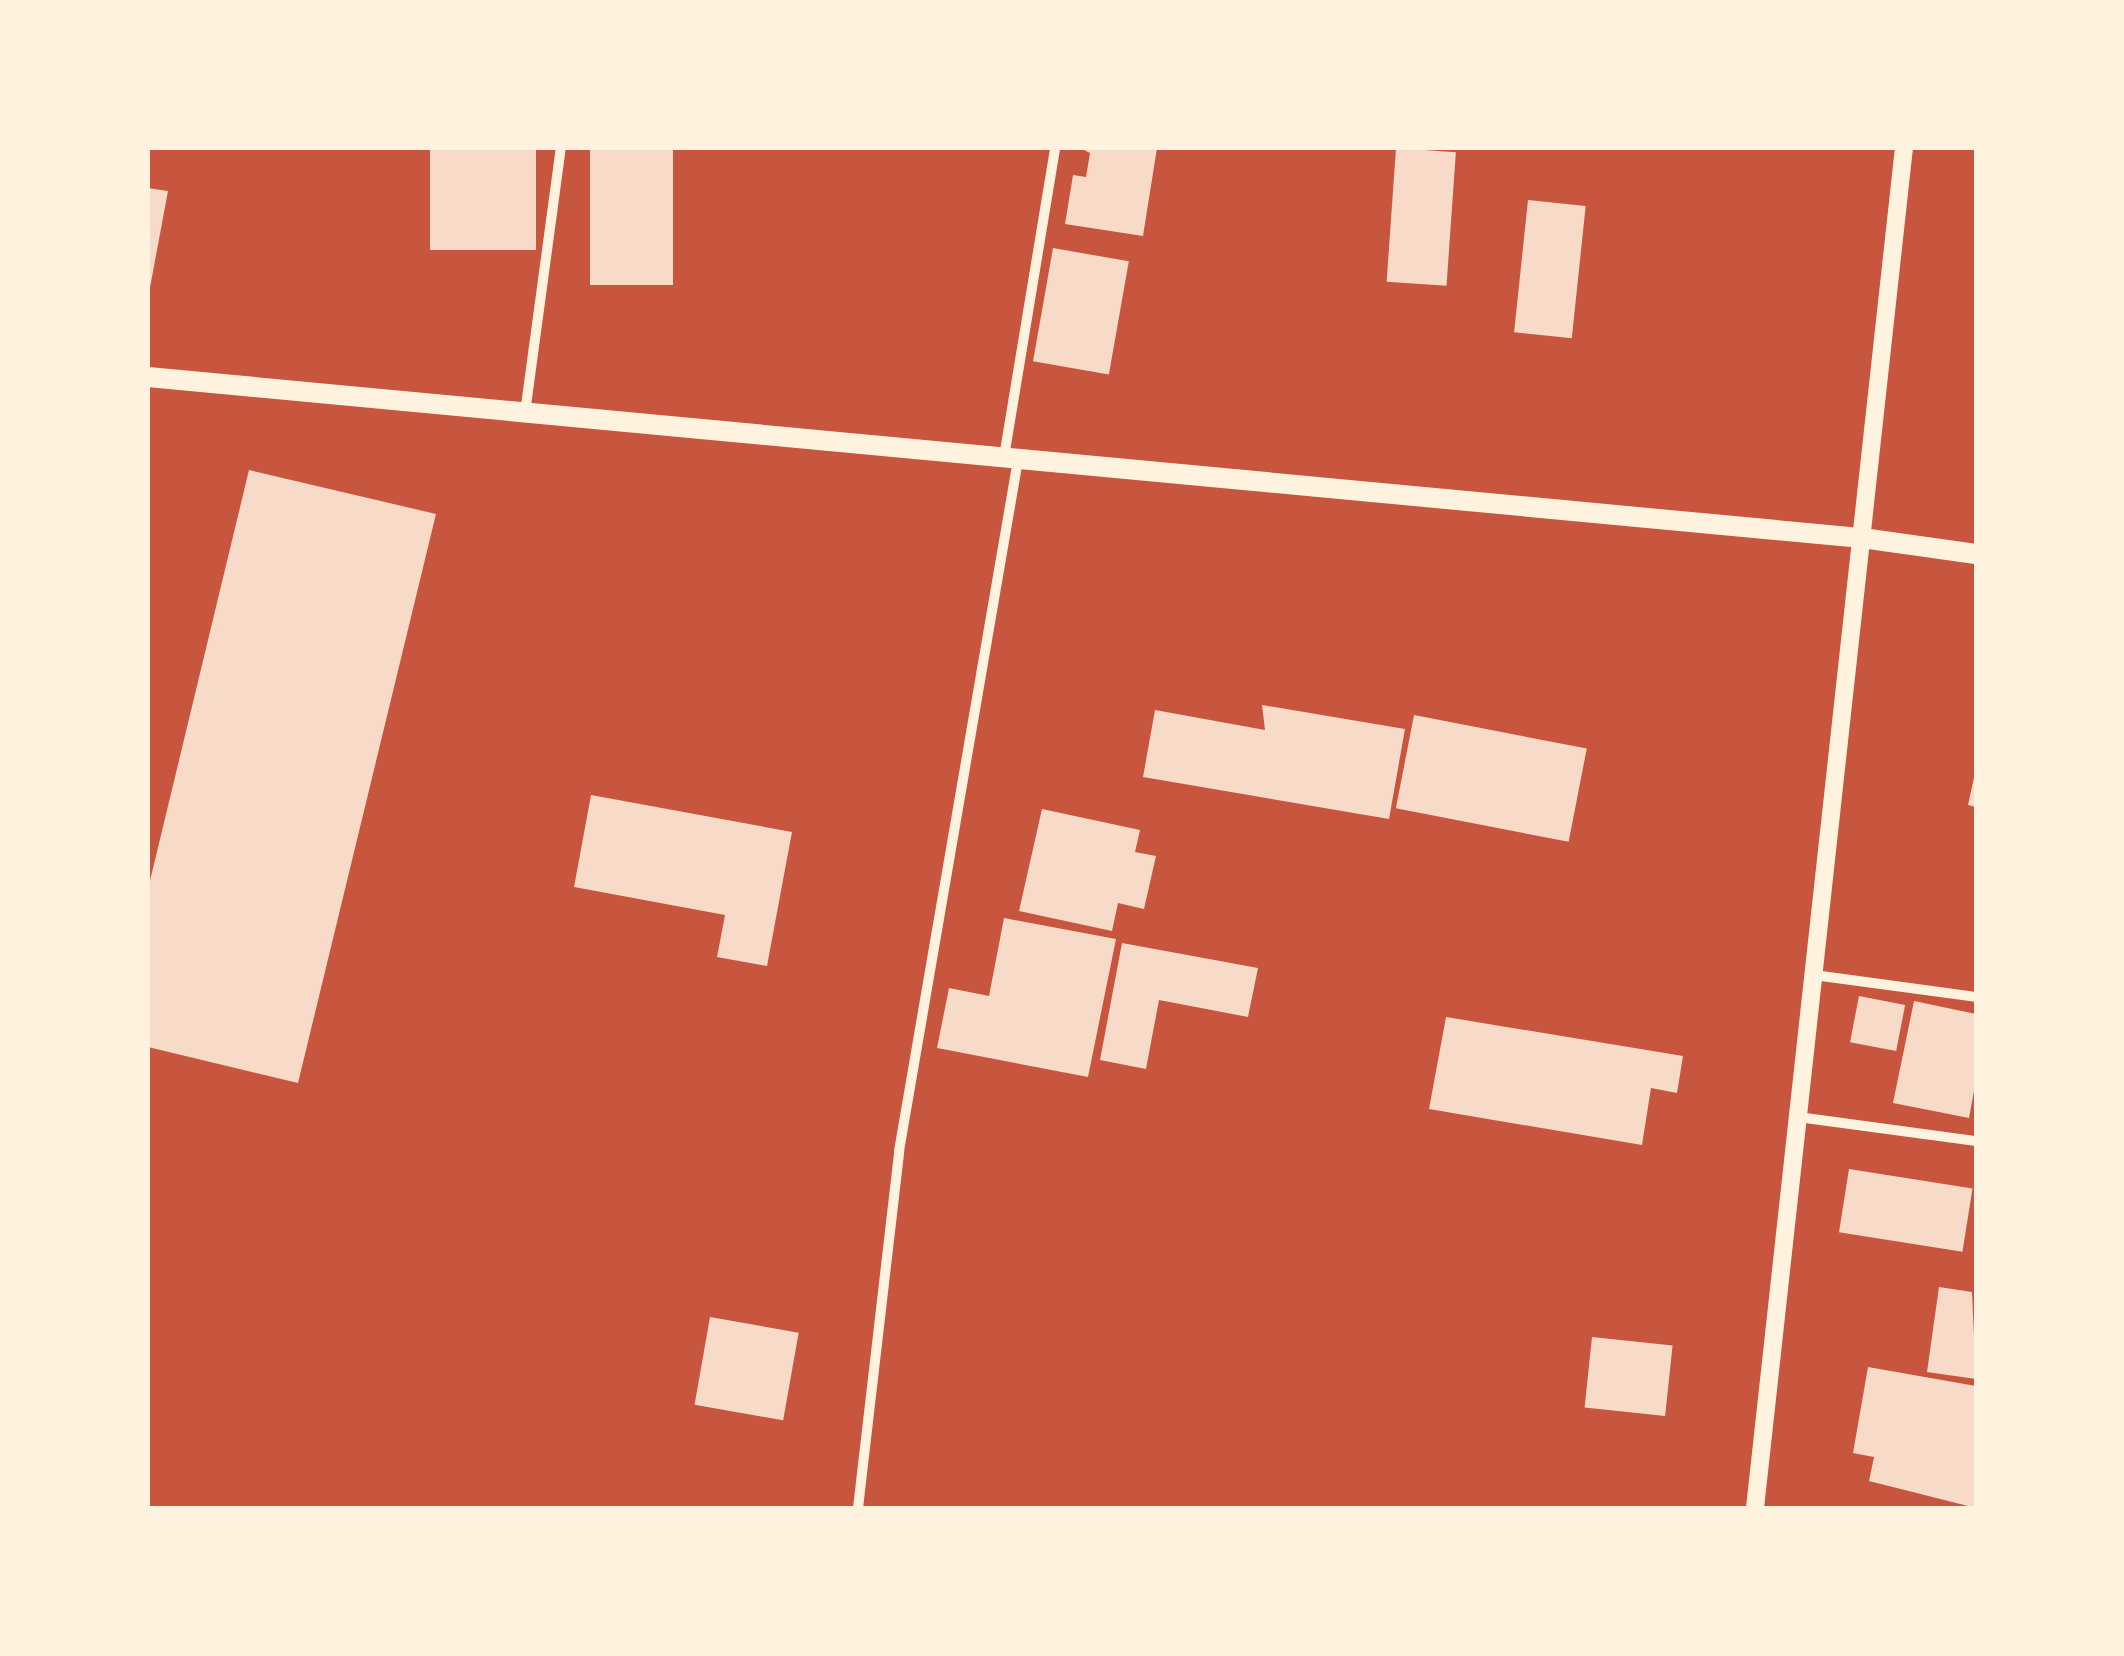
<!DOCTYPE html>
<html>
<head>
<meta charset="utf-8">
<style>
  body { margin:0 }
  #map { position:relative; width:2124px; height:1656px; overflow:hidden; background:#c8553d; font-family:"Golos Text",sans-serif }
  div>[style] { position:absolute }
  .building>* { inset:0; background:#f7dbc8; transform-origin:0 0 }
  .minor>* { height:10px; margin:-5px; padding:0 5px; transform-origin:5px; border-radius:5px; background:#fff3e0 }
  .tertiary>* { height:18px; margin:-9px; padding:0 9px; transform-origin:9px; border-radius:9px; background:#fff3e0 }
  .secondary>* { height:20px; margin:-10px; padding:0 10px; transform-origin:10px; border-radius:10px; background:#fff3e0 }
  span { translate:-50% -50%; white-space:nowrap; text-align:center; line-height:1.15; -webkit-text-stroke:8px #fff3e0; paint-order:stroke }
  .frame { position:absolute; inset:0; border:150px solid #fff3e0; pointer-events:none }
</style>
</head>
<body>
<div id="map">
  <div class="building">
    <i style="left:430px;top:148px;width:106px;height:102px"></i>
    <i style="left:590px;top:148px;width:83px;height:137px"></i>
    <i style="clip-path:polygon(1080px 148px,1157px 148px,1143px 236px,1065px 224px,1073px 175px,1086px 177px,1090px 153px)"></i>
    <i style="left:1396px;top:148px;width:60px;height:134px;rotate:4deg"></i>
    <i style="clip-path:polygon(148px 188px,168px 191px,149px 293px,148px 292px)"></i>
    <i style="left:1528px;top:200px;width:58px;height:133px;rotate:6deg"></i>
    <i style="left:1053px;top:248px;width:77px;height:115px;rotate:10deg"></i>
    <i style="clip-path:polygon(249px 470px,436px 514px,298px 1083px,148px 1047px,148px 889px)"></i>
    <i style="clip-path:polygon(1262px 705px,1405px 729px,1389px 819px,1143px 777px,1155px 710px,1265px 730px)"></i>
    <i style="left:1414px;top:715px;width:176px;height:95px;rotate:11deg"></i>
    <i style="clip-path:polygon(1975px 773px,1976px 774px,1976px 807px,1968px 805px)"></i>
    <i style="clip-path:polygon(591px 795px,792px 832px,767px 966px,717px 957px,725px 915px,574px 887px)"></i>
    <i style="clip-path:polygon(1042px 809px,1140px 830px,1135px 852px,1156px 856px,1144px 909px,1118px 903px,1112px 931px,1019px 911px)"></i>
    <i style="clip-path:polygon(1004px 918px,1116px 939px,1088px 1077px,937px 1048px,949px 988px,989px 996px)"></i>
    <i style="clip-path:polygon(1122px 943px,1258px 968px,1248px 1017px,1159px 1000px,1146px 1069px,1100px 1060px)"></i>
    <i style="left:1859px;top:996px;width:47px;height:47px;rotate:11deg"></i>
    <i style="clip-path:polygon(1914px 1001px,1976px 1014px,1976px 1080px,1969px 1118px,1893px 1103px)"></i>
    <i style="clip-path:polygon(1446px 1017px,1683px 1056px,1677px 1093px,1651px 1088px,1642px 1145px,1429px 1109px)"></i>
    <i style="left:1849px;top:1169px;width:125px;height:64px;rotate:9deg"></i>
    <i style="clip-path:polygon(1939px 1287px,1972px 1292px,1976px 1379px,1927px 1372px)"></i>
    <i style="left:710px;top:1317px;width:90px;height:89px;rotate:10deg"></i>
    <i style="left:1592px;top:1337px;width:81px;height:71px;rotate:6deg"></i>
    <i style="clip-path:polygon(1868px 1367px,1976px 1386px,1976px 1508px,1869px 1481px,1874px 1457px,1853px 1453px)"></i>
  </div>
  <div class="minor">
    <i style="left:525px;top:413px;width:267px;rotate:-82.3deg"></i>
    <i style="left:1004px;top:457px;width:313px;rotate:-80.6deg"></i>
    <i style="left:1814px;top:975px;width:163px;rotate:7.7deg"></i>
    <i style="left:1798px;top:1117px;width:180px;rotate:7.7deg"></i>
    <i style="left:858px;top:1508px;width:359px;rotate:-83.4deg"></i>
    <i style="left:899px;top:1151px;width:701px;rotate:-80.23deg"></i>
  </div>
  <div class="tertiary">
    <i style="left:1755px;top:1508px;width:1368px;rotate:-83.75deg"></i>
  </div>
  <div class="secondary">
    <i style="left:148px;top:377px;width:1722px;rotate:5.37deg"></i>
    <i style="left:1862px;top:538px;width:115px;rotate:8deg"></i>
  </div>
  <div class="frame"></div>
</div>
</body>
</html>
